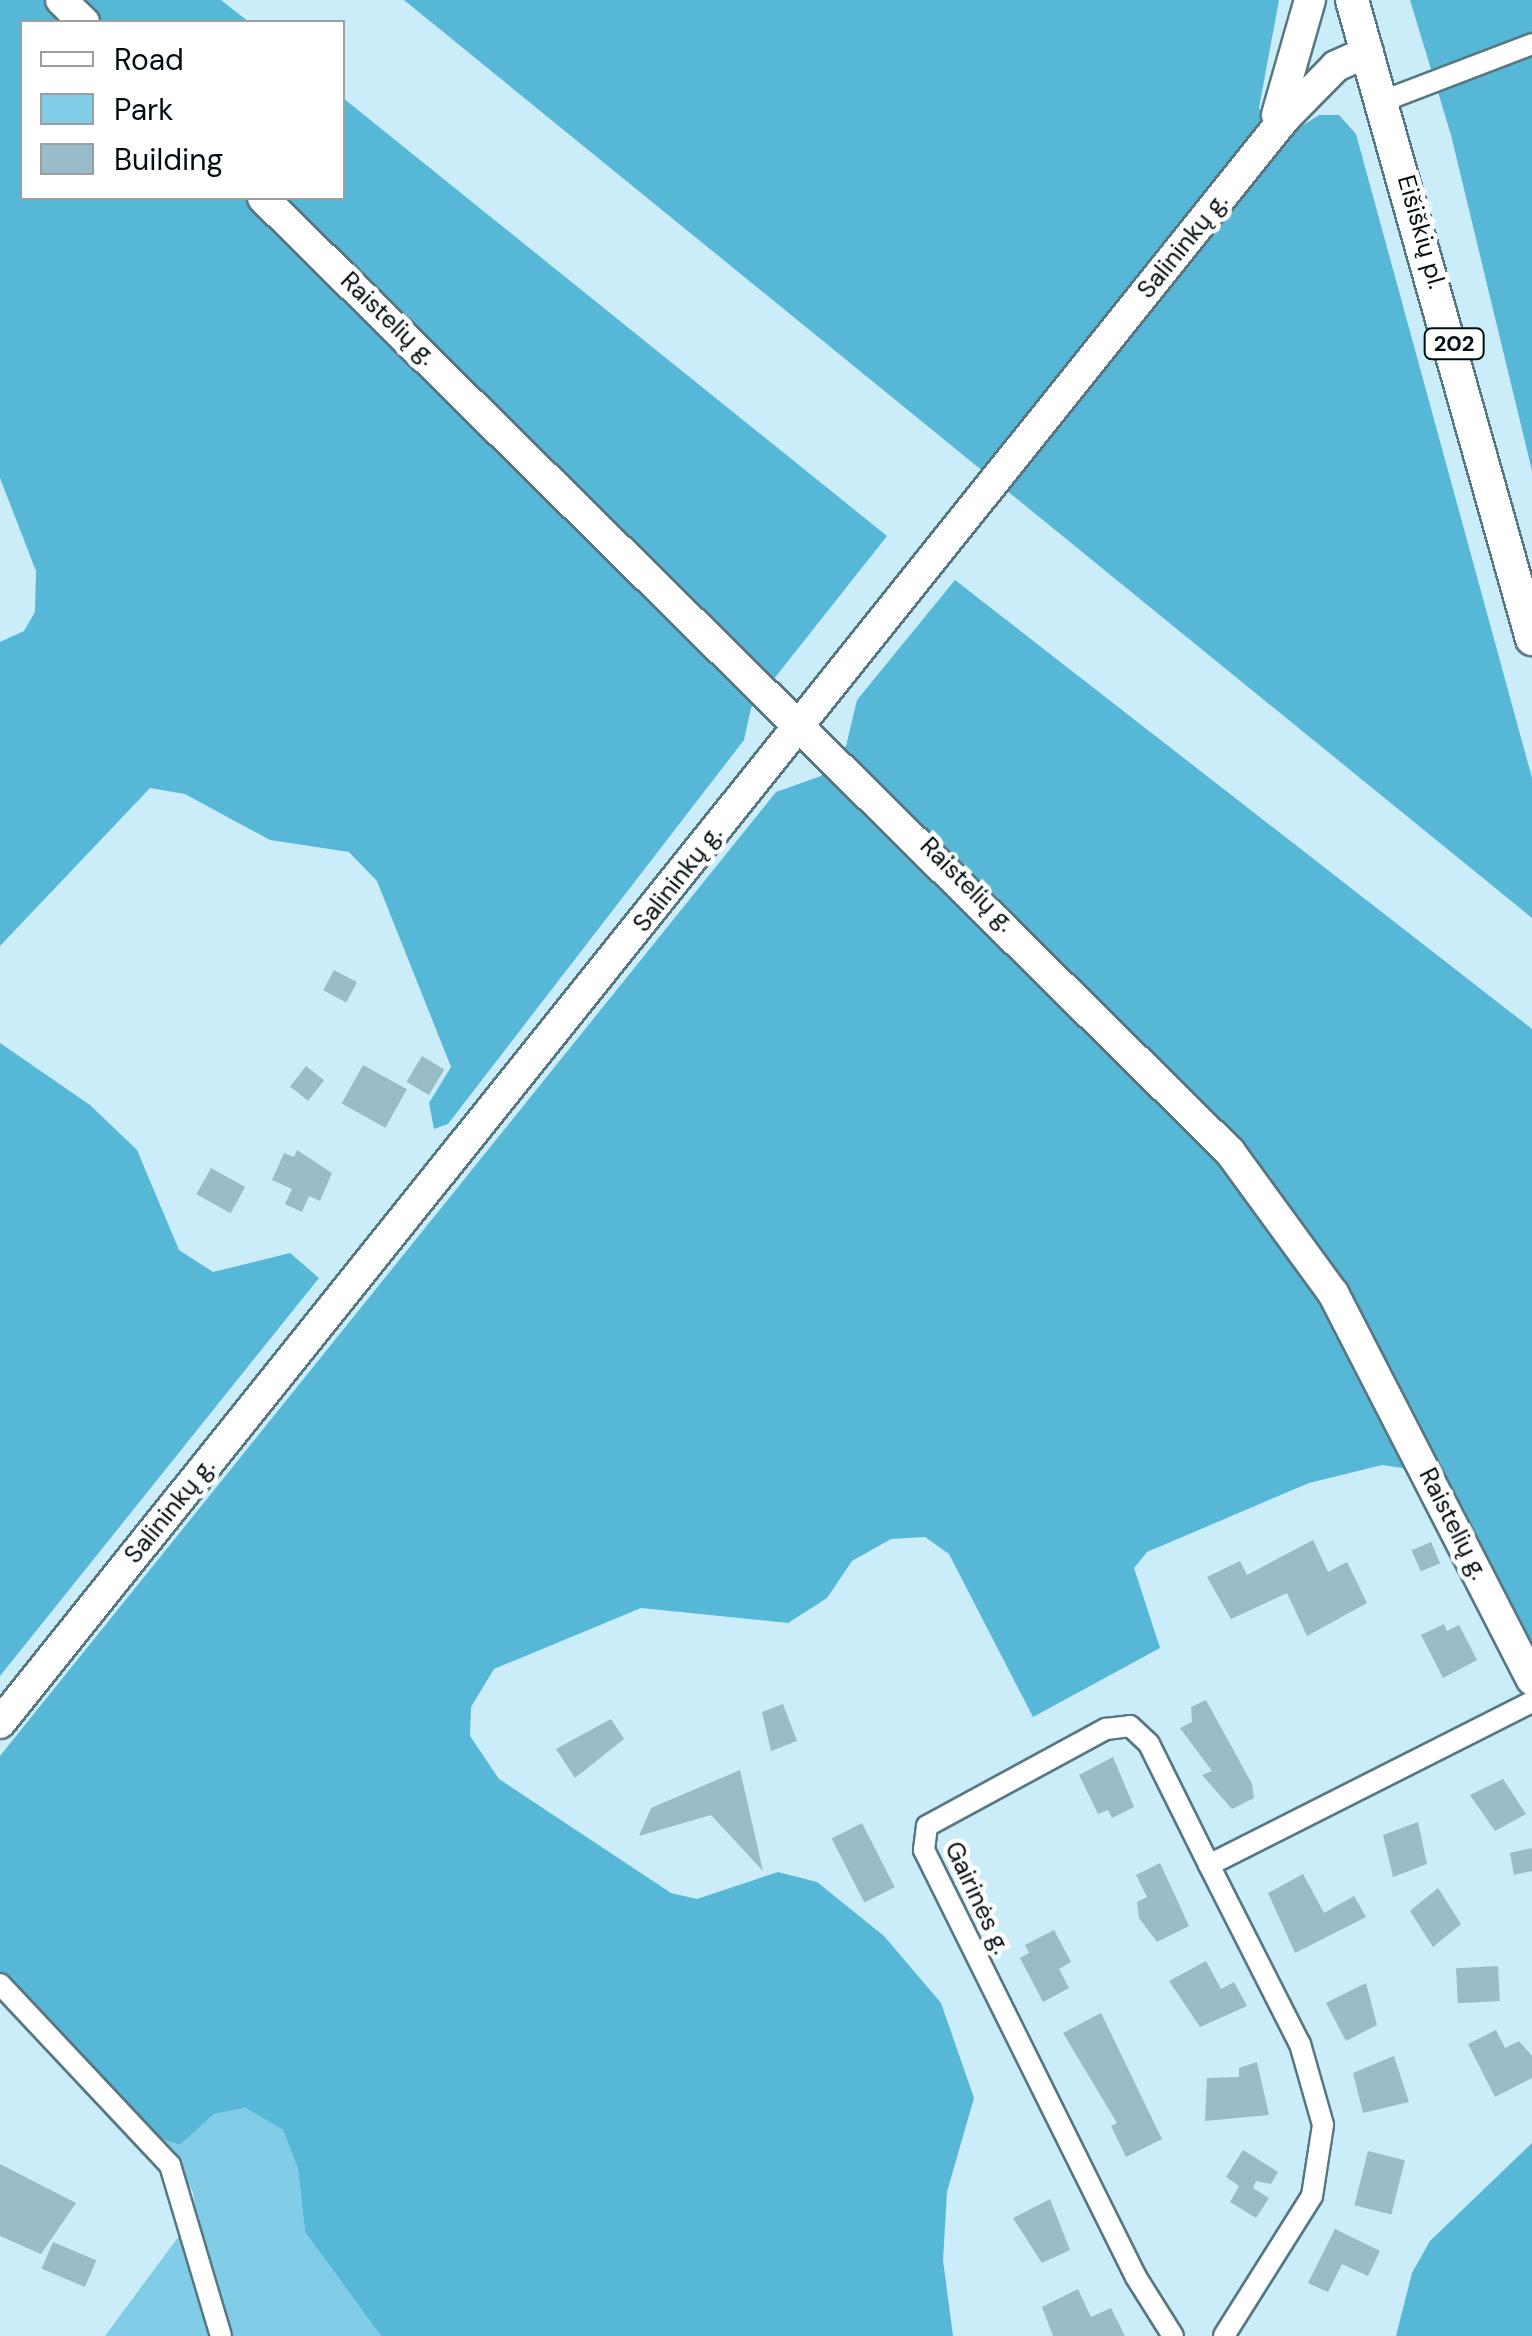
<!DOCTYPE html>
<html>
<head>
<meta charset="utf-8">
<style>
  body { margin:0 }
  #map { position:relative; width:1532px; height:2336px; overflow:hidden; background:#caedf9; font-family:"DM Sans",sans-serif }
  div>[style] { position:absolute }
  .green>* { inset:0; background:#81cce6 }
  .forest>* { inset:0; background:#57b7d7 }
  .building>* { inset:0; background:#9abbc8; transform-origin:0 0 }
  .roads { filter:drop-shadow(2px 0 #577782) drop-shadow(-2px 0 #577782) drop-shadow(0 2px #577782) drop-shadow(0 -2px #577782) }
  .minor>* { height:20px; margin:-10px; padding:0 10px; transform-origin:10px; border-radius:10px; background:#fff }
  .secondary>* { height:30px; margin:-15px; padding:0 15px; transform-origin:15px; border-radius:15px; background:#fff }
  .primary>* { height:32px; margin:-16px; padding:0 16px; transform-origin:16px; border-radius:16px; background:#fff }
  span { translate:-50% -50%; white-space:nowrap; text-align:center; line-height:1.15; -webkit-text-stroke:9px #fff; paint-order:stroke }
  .shield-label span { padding:2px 8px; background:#fff; border:2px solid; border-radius:8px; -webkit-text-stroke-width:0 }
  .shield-label { font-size:22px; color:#040e12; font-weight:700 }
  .street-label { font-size:25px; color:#040e12 }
  .legend { position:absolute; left:20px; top:20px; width:325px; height:180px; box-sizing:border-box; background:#fff; border:2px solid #9b9fa0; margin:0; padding:12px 18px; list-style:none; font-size:30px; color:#040e12 }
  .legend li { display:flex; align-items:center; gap:20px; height:50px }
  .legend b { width:50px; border:2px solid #9b9fa0 }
</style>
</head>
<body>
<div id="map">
  <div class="green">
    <i style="clip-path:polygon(247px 2108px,283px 2130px,298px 2169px,305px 2232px,381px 2336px,105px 2336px,196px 2213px,193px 2192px,162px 2139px,180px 2145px,214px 2114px)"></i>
  </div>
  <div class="forest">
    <i style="clip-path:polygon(0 0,221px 0,249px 22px,22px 22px,22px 198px,342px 198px,343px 98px,887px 536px,751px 708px,744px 740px,448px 1124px,434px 1129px,429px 1103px,451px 1067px,377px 881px,349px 852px,270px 840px,185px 794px,150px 788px,0 946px,0 642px,24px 631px,35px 612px,36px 571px,0 478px)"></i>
    <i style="clip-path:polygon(404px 0,1279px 0,1259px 108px,1270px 129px,1287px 136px,1319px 115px,1339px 115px,1356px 134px,1532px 778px,1532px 918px)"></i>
    <i style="clip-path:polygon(1410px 0,1532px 0,1532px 471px,1451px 135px)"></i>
    <i style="clip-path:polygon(955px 580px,1532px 1029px,1532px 1703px,1416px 1470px,1382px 1465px,1309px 1483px,1147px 1552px,1134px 1568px,1160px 1648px,1033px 1717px,949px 1554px,925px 1537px,891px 1539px,852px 1561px,827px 1598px,788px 1623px,641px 1608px,494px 1669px,471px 1707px,470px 1736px,499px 1779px,671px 1893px,697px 1899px,778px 1872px,817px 1882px,884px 1936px,941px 2003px,974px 2098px,947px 2192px,943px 2260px,953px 2336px,381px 2336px,305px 2232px,298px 2169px,283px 2130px,246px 2108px,214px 2114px,180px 2145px,162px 2139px,0 1976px,0 1756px,776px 792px,821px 776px,846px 746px,857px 700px)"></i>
    <i style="clip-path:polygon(0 1043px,90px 1105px,137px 1150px,179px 1250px,213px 1272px,290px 1253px,319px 1278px,0 1676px)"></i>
    <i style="clip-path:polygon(1532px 2143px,1532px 2336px,1396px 2336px,1412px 2273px,1430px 2241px)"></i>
  </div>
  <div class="building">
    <i style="left:334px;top:970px;width:26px;height:23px;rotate:28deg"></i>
    <i style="left:422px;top:1056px;width:26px;height:30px;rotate:31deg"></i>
    <i style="left:363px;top:1065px;width:50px;height:44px;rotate:29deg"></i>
    <i style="left:306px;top:1066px;width:23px;height:26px;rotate:38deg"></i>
    <i style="clip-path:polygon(297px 1150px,332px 1173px,320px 1201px,309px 1196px,302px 1212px,285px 1204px,292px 1189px,272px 1180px,284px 1153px,294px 1157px)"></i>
    <i style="left:211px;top:1168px;width:39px;height:30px;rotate:29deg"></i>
    <i style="clip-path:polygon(1313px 1540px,1328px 1572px,1347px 1562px,1367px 1603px,1307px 1636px,1287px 1593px,1231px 1619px,1207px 1577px,1240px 1561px,1247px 1575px)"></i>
    <i style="left:1431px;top:1542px;width:23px;height:21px;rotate:67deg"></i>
    <i style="clip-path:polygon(1444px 1624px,1447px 1631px,1459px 1625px,1477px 1660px,1443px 1678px,1421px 1635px)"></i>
    <i style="clip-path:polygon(1206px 1700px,1252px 1784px,1254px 1798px,1232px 1809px,1202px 1775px,1212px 1771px,1180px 1728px,1192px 1722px,1191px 1707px)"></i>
    <i style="clip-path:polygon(783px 1704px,797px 1741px,771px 1751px,762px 1712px)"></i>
    <i style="clip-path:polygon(611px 1719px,624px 1739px,575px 1778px,556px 1749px)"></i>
    <i style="clip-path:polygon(1113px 1757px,1134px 1807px,1112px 1818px,1108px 1810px,1098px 1814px,1079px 1775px)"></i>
    <i style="clip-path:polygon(740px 1770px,763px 1871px,711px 1815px,639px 1836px,651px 1808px)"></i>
    <i style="clip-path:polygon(1503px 1779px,1526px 1814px,1495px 1831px,1470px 1795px)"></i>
    <i style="clip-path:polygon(1418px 1822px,1427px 1864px,1393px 1877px,1383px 1835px)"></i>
    <i style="left:862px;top:1823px;width:72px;height:34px;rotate:63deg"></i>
    <i style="clip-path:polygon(1532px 1848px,1532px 1871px,1514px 1875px,1510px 1853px)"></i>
    <i style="clip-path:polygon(1160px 1863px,1189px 1926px,1157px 1942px,1139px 1918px,1137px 1902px,1147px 1897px,1136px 1875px)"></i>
    <i style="clip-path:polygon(1303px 1874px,1324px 1913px,1354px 1896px,1366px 1917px,1295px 1953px,1268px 1893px)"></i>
    <i style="clip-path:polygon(1438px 1888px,1461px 1924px,1433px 1947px,1410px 1911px)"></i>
    <i style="clip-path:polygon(1054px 1930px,1071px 1962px,1059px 1969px,1069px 1988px,1043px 2002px,1020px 1958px,1029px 1953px,1025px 1945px)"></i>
    <i style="clip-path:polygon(1206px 1961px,1221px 1989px,1234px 1982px,1247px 2006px,1200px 2027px,1169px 1981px)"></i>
    <i style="left:1498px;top:1966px;width:35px;height:42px;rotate:87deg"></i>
    <i style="clip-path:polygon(1366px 1983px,1377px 2025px,1346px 2041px,1326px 2003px)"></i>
    <i style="clip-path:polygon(1101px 2013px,1162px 2139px,1126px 2157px,1111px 2126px,1117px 2123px,1063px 2033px)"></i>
    <i style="clip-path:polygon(1496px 2030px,1505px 2048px,1519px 2041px,1532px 2056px,1532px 2078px,1495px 2097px,1468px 2044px)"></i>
    <i style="clip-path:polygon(1394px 2056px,1409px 2102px,1363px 2113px,1353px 2073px)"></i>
    <i style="clip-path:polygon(1257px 2062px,1269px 2115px,1205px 2121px,1207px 2078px,1239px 2077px,1239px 2068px)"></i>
    <i style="clip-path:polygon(1243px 2150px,1278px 2172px,1271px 2184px,1256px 2181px,1253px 2188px,1269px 2198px,1256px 2218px,1230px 2202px,1239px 2186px,1226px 2177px)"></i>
    <i style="left:1368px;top:2151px;width:38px;height:56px;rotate:14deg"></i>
    <i style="clip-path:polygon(0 2164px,76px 2203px,41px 2254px,0 2236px)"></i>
    <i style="clip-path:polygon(1050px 2199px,1070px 2250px,1042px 2263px,1013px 2218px)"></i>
    <i style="clip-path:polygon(1335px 2229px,1380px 2251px,1368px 2276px,1342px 2264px,1328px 2292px,1308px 2283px)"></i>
    <i style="left:53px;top:2242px;width:47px;height:29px;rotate:23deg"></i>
    <i style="clip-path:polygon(1078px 2289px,1091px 2317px,1111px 2308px,1125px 2336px,1053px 2336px,1042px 2307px)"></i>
  </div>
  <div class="roads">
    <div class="minor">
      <i style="left:1383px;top:101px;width:160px;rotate:-20.9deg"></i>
      <i style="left:1209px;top:1865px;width:201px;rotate:63.1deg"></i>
      <i style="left:1300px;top:2044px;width:84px;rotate:74.1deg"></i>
      <i style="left:1323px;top:2125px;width:72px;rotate:98.8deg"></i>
      <i style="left:1312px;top:2196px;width:165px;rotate:122.2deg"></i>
      <i style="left:0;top:1984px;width:248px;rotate:46.8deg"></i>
      <i style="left:170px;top:2165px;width:178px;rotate:73.4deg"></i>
      <i style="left:1173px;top:2336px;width:70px;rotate:-122.1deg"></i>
      <i style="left:1136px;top:2277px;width:477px;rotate:-116.4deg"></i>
      <i style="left:924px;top:1850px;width:24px;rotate:-83deg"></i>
      <i style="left:927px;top:1826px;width:204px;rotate:-28.5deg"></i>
      <i style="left:1106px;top:1729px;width:24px;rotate:-7deg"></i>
      <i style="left:1130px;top:1726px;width:26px;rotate:43deg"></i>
      <i style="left:1149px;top:1744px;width:135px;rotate:63.6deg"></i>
      <i style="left:1209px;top:1865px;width:362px;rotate:-26.8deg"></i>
    </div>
    <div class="secondary">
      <i style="left:61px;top:0;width:32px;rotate:44deg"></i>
      <i style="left:1277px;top:115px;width:120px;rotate:-74deg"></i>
      <i style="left:263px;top:198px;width:1358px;rotate:44.61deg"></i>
      <i style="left:1230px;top:1152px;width:175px;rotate:53.9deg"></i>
      <i style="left:1333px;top:1293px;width:435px;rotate:62.8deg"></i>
      <i style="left:0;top:1723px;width:2055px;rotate:-51.32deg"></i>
      <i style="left:1284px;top:119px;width:74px;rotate:-45.5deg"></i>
      <i style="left:1336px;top:66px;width:35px;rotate:-24deg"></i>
    </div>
    <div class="primary">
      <i style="left:1352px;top:0;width:664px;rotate:74.27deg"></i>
    </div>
  </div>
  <div class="shield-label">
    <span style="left:1454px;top:344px">202</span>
  </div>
  <div class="street-label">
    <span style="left:1421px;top:232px;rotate:74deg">Eišiškių pl.</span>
    <span style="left:1183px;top:246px;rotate:-51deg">Salininkų g.</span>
    <span style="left:388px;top:319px;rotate:44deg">Raistelių g.</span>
    <span style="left:678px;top:879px;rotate:-52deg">Salininkų g.</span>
    <span style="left:967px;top:885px;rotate:45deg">Raistelių g.</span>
    <span style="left:170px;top:1511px;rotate:-51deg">Salininkų g.</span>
    <span style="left:1453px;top:1524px;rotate:63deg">Raistelių g.</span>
    <span style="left:977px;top:1898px;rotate:65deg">Gairinės g.</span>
  </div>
  <ul class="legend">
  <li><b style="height:12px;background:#fff"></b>Road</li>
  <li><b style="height:28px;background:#81cce6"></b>Park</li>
  <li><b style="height:28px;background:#9abbc8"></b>Building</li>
  </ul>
</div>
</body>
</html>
